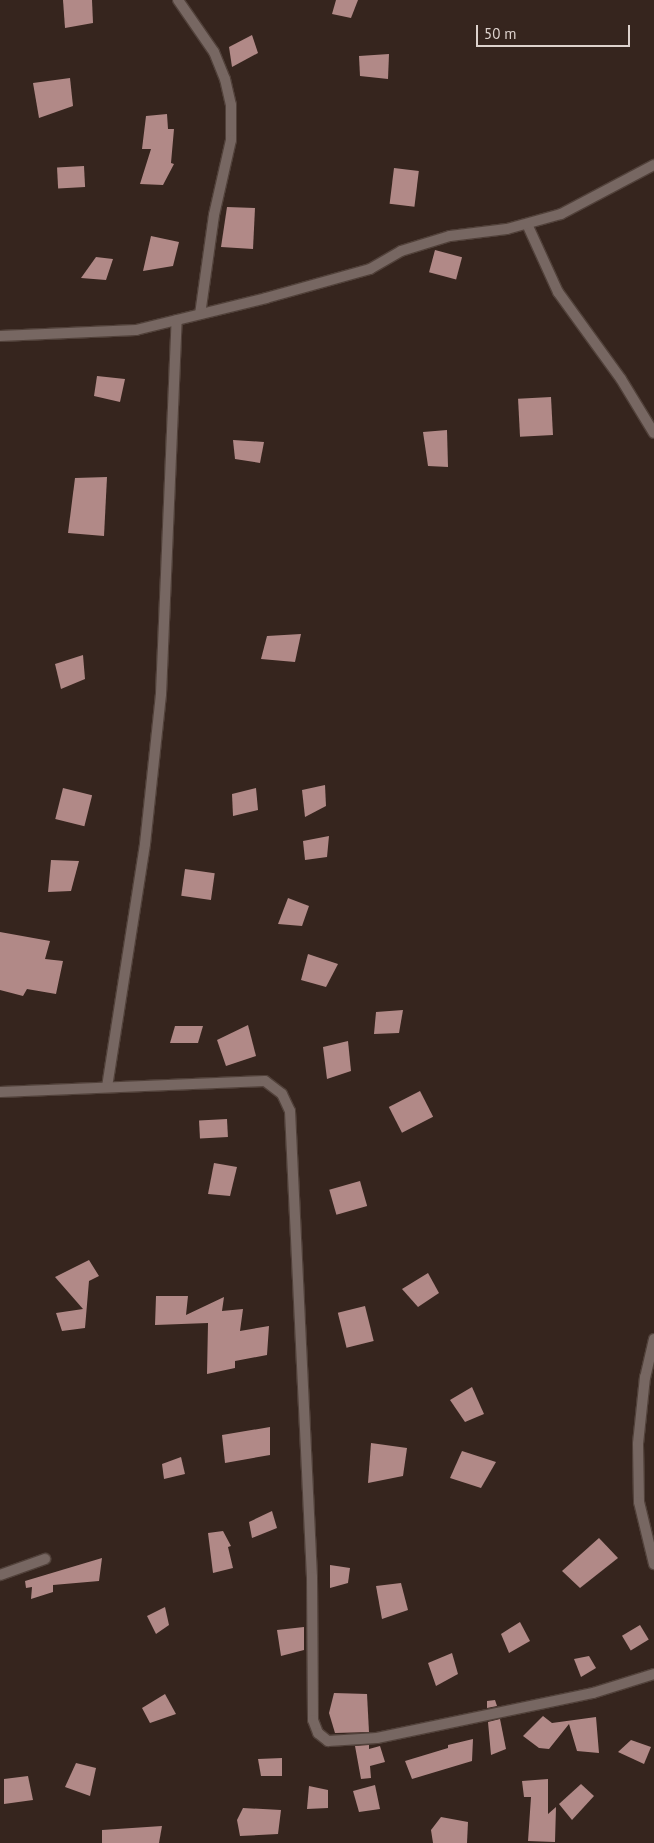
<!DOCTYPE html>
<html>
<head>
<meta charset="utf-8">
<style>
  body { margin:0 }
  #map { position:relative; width:654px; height:1843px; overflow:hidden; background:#36251e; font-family:"PT Sans",sans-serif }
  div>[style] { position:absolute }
  .building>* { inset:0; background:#b18987; transform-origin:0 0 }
  .roads { filter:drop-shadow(1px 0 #51413a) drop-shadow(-1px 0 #51413a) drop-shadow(0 1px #51413a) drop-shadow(0 -1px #51413a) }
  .street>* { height:10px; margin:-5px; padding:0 5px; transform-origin:5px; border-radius:5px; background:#776762 }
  span { translate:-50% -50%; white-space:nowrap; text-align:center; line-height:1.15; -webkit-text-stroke:5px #36251e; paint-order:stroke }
  .scale { position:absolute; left:476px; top:25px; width:154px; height:22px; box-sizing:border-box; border:2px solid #ddd2cd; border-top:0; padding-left:6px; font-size:15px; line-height:18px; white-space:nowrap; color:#ddd2cd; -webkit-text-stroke:4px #36251e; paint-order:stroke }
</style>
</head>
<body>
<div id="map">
  <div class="building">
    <i style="clip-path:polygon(63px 0,92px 0,93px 23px,65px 28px)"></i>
    <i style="clip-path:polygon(336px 0,358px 0,351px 18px,332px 14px)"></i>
    <i style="clip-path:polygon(252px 35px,258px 53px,232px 67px,229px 47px)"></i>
    <i style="clip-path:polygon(389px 54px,388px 79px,360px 76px,359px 56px)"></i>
    <i style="clip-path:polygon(70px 78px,73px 106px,39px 118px,33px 83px)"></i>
    <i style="clip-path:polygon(167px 114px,168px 129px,174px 129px,171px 163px,174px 164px,163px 185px,140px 184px,151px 149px,142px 149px,146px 116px)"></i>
    <i style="left:84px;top:166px;width:21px;height:27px;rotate:87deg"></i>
    <i style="left:394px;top:168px;width:25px;height:36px;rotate:7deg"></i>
    <i style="clip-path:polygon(227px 207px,255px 208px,253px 249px,221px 247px)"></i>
    <i style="clip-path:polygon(151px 236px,179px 242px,173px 266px,143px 271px)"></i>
    <i style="left:435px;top:250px;width:28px;height:23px;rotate:15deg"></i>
    <i style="clip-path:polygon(96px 257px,113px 259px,106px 280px,81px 278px)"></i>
    <i style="clip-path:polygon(97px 376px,125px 379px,120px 402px,94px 396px)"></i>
    <i style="left:551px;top:397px;width:38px;height:33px;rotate:87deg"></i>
    <i style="clip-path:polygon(447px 430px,448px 467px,428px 466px,423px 432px)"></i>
    <i style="clip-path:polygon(233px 440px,264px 442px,260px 463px,235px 459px)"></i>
    <i style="clip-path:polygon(107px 477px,104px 536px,68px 533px,75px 478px)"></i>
    <i style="clip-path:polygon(301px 634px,295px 662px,261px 659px,267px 636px)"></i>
    <i style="clip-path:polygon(83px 655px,85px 679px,61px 689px,55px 664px)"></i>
    <i style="clip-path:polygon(325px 785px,326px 806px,305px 817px,302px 790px)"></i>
    <i style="left:63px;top:788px;width:30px;height:32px;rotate:14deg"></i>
    <i style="clip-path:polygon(256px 788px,258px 810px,233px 816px,232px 794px)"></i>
    <i style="clip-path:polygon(329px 836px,327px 857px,305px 860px,303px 841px)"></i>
    <i style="clip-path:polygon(51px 860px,79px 861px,71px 891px,48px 892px)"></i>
    <i style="left:185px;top:869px;width:30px;height:27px;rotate:8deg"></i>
    <i style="clip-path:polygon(288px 898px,309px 906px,302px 926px,278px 924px)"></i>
    <i style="clip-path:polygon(0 932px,50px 941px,45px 959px,63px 961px,56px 994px,27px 989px,23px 996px,0 990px)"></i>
    <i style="clip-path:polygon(308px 954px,338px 964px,326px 987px,301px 980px)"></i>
    <i style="clip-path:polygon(403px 1010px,399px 1033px,374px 1034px,376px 1012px)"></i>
    <i style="clip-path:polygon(248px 1025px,256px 1056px,226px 1066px,217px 1040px)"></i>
    <i style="clip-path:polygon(175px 1026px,203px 1026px,198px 1043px,170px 1043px)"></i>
    <i style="clip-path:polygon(348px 1041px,351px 1071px,327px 1079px,323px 1047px)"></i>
    <i style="left:420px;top:1091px;width:29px;height:35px;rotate:63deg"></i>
    <i style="left:227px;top:1119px;width:18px;height:28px;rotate:87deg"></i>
    <i style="clip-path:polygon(214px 1163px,237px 1167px,230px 1196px,208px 1194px)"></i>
    <i style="left:360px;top:1181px;width:26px;height:32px;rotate:74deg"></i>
    <i style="clip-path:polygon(89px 1260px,99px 1276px,89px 1281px,85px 1328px,62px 1331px,56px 1313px,83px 1309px,55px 1277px)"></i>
    <i style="clip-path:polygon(428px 1273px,439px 1293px,418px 1307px,402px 1289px)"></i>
    <i style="clip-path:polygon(156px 1296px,188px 1296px,186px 1315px,224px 1297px,222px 1311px,243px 1309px,240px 1331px,269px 1326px,267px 1355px,235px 1361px,235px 1368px,207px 1374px,208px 1323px,155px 1325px)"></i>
    <i style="left:365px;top:1306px;width:36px;height:28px;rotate:76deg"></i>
    <i style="clip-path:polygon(472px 1387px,484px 1414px,465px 1422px,450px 1400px)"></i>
    <i style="clip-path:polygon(270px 1427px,270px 1455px,225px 1463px,222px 1435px)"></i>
    <i style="clip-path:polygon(371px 1443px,407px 1448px,403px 1476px,368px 1483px)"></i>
    <i style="clip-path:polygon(462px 1451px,496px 1462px,481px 1488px,450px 1478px)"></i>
    <i style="clip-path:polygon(181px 1457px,185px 1474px,164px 1479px,162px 1464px)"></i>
    <i style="clip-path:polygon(272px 1511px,277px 1528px,252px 1538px,249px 1522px)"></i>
    <i style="clip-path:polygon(223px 1531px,231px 1546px,228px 1547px,233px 1568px,213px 1573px,208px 1533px)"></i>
    <i style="clip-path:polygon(599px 1538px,618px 1558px,580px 1588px,562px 1571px)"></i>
    <i style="clip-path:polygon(102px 1558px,99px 1581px,53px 1585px,53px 1592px,31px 1599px,32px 1587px,26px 1588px,25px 1581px)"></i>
    <i style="clip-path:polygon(330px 1565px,350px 1568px,348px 1583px,330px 1588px)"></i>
    <i style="clip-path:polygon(401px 1583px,408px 1610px,382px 1619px,376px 1586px)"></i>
    <i style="clip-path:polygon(165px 1607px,169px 1625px,156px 1634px,147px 1616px)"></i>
    <i style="clip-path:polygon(520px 1622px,530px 1641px,509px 1653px,501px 1634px)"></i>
    <i style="left:640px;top:1625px;width:17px;height:21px;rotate:59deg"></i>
    <i style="clip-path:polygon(304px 1627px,304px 1650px,281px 1656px,277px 1630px)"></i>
    <i style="clip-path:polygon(452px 1653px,458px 1674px,436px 1686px,428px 1663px)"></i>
    <i style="clip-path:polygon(589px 1656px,596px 1668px,581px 1677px,574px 1659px)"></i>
    <i style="clip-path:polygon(334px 1693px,367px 1694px,369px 1732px,335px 1733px,329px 1713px)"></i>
    <i style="clip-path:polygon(165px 1694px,176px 1714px,150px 1723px,142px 1708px)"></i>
    <i style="clip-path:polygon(495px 1700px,497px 1706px,487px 1708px,487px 1701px)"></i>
    <i style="clip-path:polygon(543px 1716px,552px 1723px,596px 1717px,599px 1753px,577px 1751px,569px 1724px,549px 1749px,539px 1748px,523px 1736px)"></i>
    <i style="clip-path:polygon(500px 1719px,506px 1749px,491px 1755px,488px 1722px)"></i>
    <i style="clip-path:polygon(473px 1739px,472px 1761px,412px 1779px,405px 1761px,448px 1748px,448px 1745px)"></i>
    <i style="clip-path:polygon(631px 1740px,651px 1747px,644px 1764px,618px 1752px)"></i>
    <i style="clip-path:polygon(369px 1745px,369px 1749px,380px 1746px,385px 1762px,370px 1766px,371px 1778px,361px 1779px,355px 1746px)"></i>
    <i style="clip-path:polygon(282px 1758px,282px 1776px,261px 1776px,258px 1759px)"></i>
    <i style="clip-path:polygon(76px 1763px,96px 1768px,90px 1796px,65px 1787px)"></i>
    <i style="clip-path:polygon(28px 1776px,33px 1800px,4px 1804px,4px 1779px)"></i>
    <i style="clip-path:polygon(548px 1779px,548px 1814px,556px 1807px,555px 1842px,528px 1841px,531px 1797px,524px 1797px,522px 1781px)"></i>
    <i style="clip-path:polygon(581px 1784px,594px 1796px,572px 1820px,559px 1804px)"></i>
    <i style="clip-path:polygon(375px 1785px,380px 1809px,359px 1812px,353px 1791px)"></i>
    <i style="clip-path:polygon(309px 1786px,328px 1790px,328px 1808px,307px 1809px)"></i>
    <i style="clip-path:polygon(243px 1808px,281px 1810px,278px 1834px,240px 1836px,237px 1820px)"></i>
    <i style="clip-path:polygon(441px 1817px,468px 1822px,467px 1843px,433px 1843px,431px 1830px)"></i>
    <i style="clip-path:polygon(162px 1826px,159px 1843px,102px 1843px,102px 1830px)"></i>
  </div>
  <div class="roads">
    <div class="street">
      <i style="left:178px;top:0;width:63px;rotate:55.3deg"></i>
      <i style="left:214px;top:52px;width:29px;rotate:68deg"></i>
      <i style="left:225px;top:79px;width:27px;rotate:77deg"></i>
      <i style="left:231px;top:105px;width:35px;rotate:90deg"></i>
      <i style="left:231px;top:140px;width:77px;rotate:102.8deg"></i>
      <i style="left:214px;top:215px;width:100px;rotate:98deg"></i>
      <i style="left:527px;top:224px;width:75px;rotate:65.5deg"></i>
      <i style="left:558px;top:292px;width:107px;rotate:54.1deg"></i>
      <i style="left:621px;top:379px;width:63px;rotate:58.6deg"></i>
      <i style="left:0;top:336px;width:136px;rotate:-2.5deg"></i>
      <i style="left:136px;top:330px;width:134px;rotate:-13.8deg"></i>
      <i style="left:266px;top:298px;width:108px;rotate:-15.6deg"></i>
      <i style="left:370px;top:269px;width:36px;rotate:-30deg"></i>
      <i style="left:401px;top:251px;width:51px;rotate:-17deg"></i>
      <i style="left:450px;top:236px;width:57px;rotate:-7deg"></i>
      <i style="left:507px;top:229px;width:56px;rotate:-15.5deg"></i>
      <i style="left:561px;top:214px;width:105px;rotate:-27.8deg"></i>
      <i style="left:107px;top:1087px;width:246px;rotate:-81.1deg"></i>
      <i style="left:145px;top:844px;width:151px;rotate:-83.9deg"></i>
      <i style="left:161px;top:694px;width:374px;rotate:-87.6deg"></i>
      <i style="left:0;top:1092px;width:265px;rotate:-2.4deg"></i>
      <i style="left:265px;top:1081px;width:21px;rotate:37deg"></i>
      <i style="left:282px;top:1094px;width:19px;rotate:65deg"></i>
      <i style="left:290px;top:1111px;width:467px;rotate:87.3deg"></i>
      <i style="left:312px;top:1577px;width:143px;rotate:89.6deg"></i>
      <i style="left:313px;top:1720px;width:14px;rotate:69deg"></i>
      <i style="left:318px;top:1733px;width:13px;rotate:39deg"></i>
      <i style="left:328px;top:1741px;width:49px;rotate:-3.5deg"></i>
      <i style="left:377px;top:1738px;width:221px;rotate:-11.8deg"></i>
      <i style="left:593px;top:1693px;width:64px;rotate:-17.3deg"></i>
      <i style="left:654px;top:1339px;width:39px;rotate:103deg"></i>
      <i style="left:645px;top:1377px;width:67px;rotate:96deg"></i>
      <i style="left:638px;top:1444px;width:58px;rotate:89deg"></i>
      <i style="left:639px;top:1502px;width:64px;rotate:76.4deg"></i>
      <i style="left:0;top:1575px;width:48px;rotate:-19.6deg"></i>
    </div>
  </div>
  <div class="scale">50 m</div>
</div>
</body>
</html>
